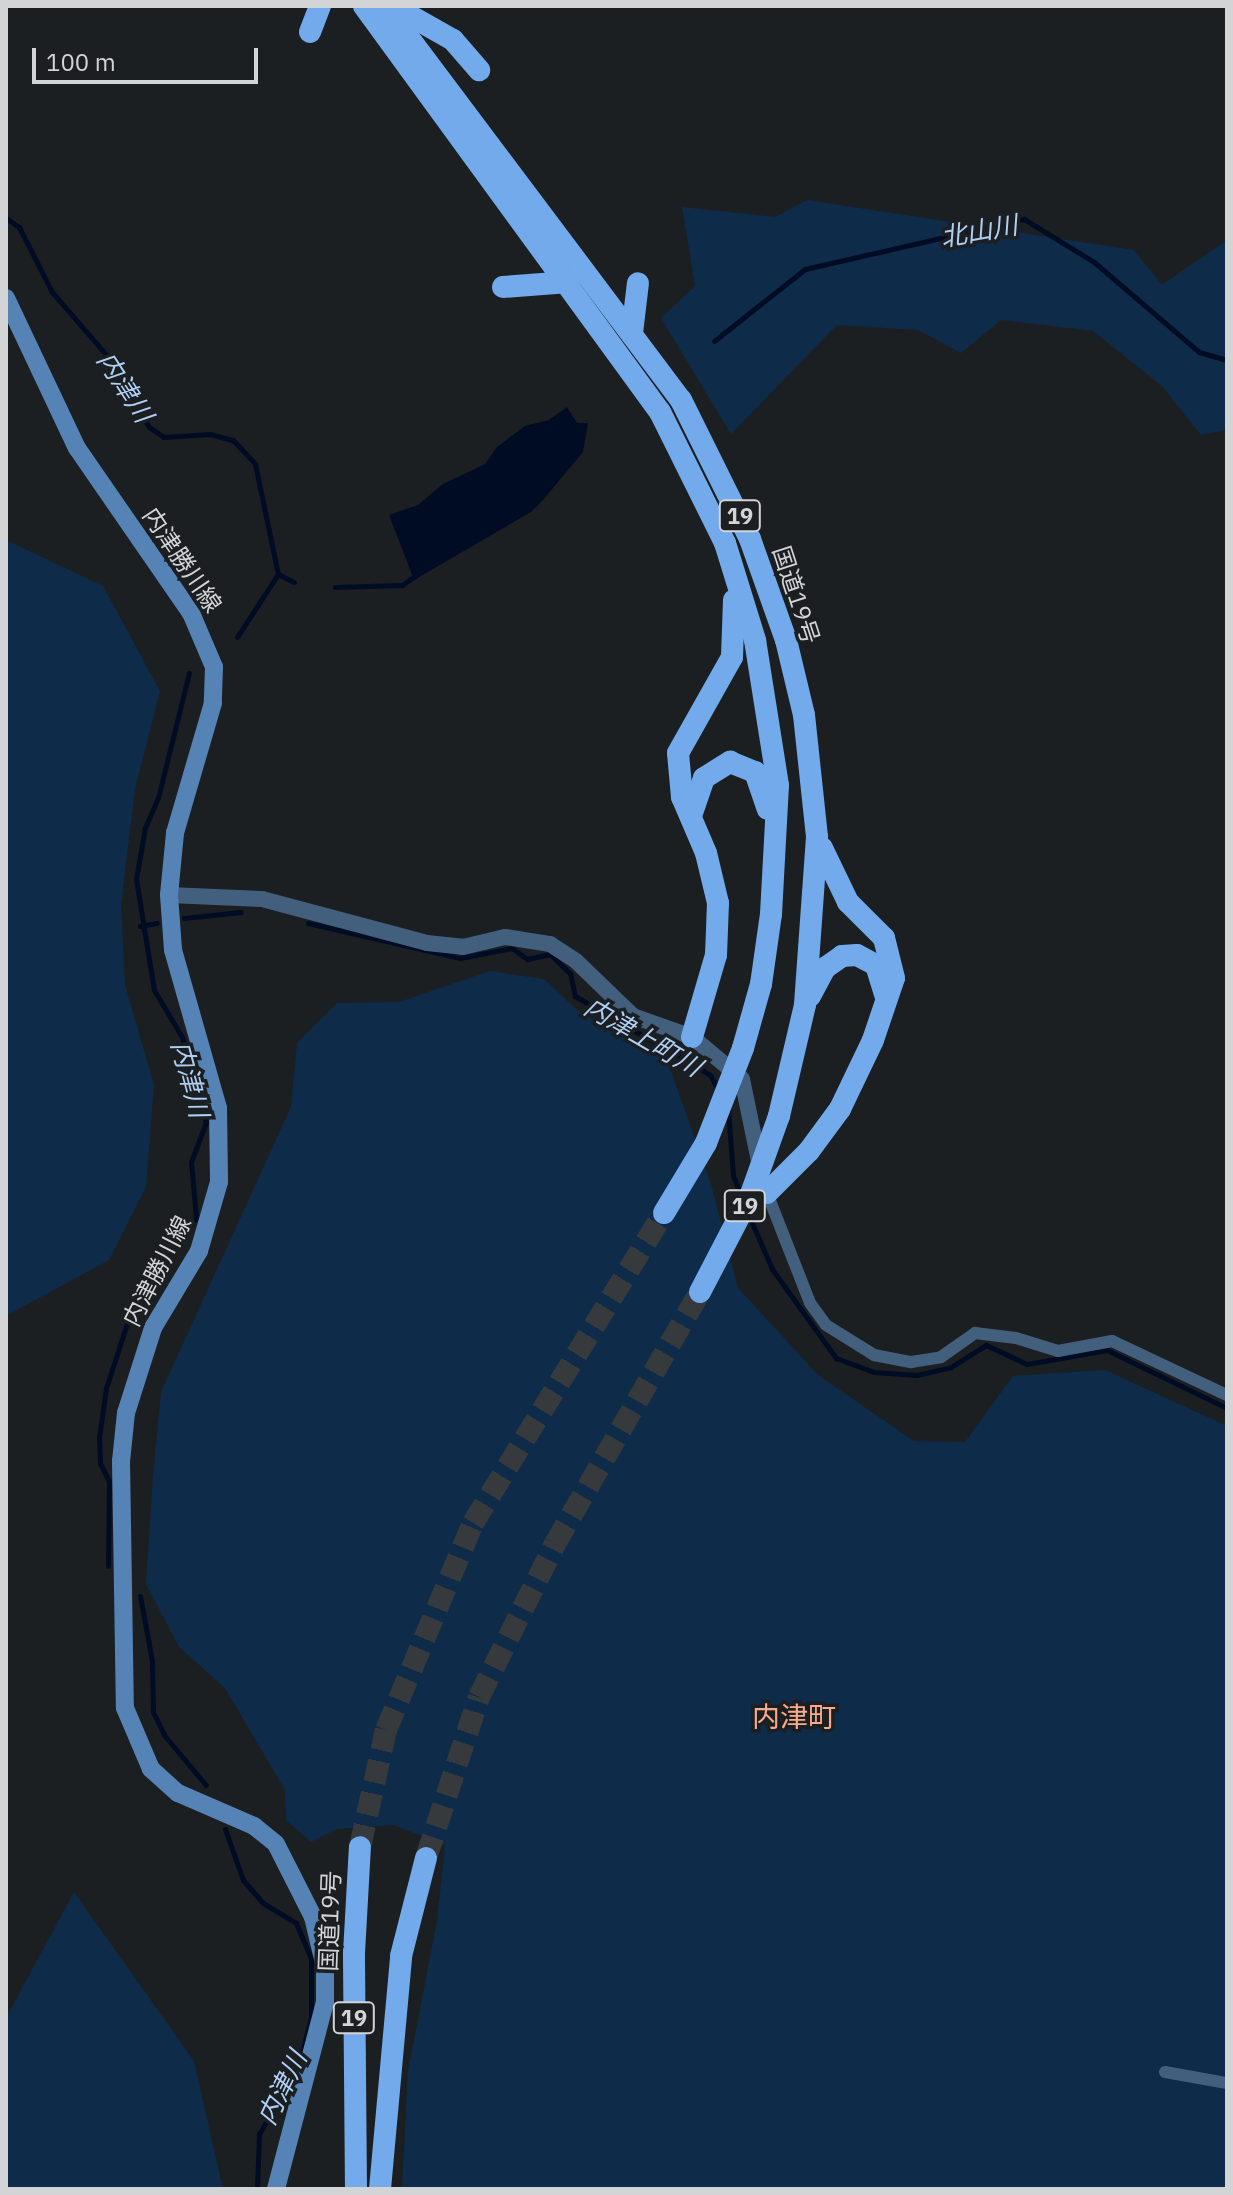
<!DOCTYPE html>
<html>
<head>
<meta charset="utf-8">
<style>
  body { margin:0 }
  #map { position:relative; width:1233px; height:2195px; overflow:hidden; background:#1c1f22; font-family:"IBM Plex Sans","Noto Sans JP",sans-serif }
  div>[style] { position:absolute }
  .green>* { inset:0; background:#0e2b4a }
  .water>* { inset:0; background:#000b24 }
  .stream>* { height:5px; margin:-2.5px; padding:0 2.5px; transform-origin:2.5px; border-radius:2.5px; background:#000b24 }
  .trunk-tunnel>* { height:22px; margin-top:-11px; transform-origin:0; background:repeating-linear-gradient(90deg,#373a3d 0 22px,transparent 0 33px) }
  .minor>* { height:12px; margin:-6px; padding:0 6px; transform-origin:6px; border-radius:6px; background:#435f7e }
  .tertiary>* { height:16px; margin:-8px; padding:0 8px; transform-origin:8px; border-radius:8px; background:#435f7e }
  .secondary>* { height:18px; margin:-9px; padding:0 9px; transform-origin:9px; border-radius:9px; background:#5683b5 }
  .trunk>* { height:22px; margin:-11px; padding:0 11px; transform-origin:11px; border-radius:11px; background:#72aaec }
  .trunk-bridge>* { height:22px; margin:-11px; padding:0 11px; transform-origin:11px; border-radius:11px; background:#72aaec }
  span { translate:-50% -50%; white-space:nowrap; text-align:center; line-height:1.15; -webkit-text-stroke:7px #1c1f22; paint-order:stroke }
  .shield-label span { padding:2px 6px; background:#1c1f22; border:2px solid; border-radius:6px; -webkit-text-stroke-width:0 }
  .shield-label { font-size:22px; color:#d2d4d6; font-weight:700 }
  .street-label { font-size:24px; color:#d2d4d6 }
  .water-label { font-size:26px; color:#afcff5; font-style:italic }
  .quarter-label { font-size:28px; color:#f7ab8c }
  .frame { position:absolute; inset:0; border:8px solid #d2d4d6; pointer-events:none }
  .scale { position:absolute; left:32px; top:48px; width:226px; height:36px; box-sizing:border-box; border:4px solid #d2d4d6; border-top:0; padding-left:10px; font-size:24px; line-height:28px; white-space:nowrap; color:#d2d4d6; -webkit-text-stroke:6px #1c1f22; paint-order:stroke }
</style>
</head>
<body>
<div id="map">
  <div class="green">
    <i style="clip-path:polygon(807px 200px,1134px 250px,1162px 285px,1227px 240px,1227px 430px,1201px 435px,1162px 386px,1093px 331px,1001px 320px,961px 353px,918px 330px,837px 325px,731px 434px,661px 318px,695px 286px,682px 207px,775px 217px)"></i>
    <i style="clip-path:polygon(6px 540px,103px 586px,160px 691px,135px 789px,121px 905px,125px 985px,154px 1085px,146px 1187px,109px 1260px,6px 1316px)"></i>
    <i style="clip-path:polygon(490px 971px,544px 979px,579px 1012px,667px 1060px,711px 1184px,738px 1288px,818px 1375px,914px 1441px,965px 1442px,1013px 1376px,1105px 1370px,1227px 1426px,1227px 2189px,402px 2189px,408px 2071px,437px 1921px,445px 1845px,393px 1825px,337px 1829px,311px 1842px,286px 1820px,285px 1790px,225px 1688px,179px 1647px,146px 1584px,153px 1476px,161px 1392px,291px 1107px,297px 1043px,337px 1003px,399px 1002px)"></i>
    <i style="clip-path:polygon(74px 1892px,194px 2061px,223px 2189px,6px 2189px,6px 2018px)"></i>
  </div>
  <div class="water">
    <i style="clip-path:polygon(567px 407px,577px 423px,588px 423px,583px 452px,543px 500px,531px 512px,414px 580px,389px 515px,418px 505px,443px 484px,485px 464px,497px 447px,525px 426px,549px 420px)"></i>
  </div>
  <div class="stream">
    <i style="left:6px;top:218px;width:16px;rotate:35deg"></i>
    <i style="left:19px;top:227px;width:73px;rotate:63.1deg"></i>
    <i style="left:52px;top:292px;width:89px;rotate:49.1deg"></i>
    <i style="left:110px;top:359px;width:78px;rotate:60.2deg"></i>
    <i style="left:149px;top:427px;width:18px;rotate:34deg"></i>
    <i style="left:164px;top:437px;width:46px;rotate:-3.7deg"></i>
    <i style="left:210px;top:434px;width:24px;rotate:15deg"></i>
    <i style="left:233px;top:440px;width:33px;rotate:47deg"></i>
    <i style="left:255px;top:464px;width:112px;rotate:78.2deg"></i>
    <i style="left:278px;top:574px;width:75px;rotate:123.1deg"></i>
    <i style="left:714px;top:341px;width:116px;rotate:-38.4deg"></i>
    <i style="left:805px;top:269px;width:225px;rotate:-12.9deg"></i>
    <i style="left:1024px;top:219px;width:82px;rotate:31.6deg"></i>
    <i style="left:1094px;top:262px;width:138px;rotate:40.6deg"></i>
    <i style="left:1199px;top:352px;width:29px;rotate:16deg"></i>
    <i style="left:278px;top:574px;width:18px;rotate:27deg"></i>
    <i style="left:335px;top:587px;width:67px;rotate:-1.7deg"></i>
    <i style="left:402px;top:585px;width:19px;rotate:-35deg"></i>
    <i style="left:184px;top:918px;width:57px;rotate:-6deg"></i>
    <i style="left:308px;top:923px;width:156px;rotate:13deg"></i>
    <i style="left:460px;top:958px;width:53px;rotate:-10.9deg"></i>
    <i style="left:512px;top:948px;width:19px;rotate:36deg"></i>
    <i style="left:527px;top:959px;width:24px;rotate:-12deg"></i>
    <i style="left:550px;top:954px;width:28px;rotate:44deg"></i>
    <i style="left:570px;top:973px;width:24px;rotate:78deg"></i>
    <i style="left:575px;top:996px;width:156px;rotate:30.3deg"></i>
    <i style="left:710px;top:1075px;width:16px;rotate:60deg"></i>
    <i style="left:140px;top:926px;width:17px;rotate:-10deg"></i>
    <i style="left:728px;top:1108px;width:68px;rotate:85.8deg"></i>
    <i style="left:733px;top:1176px;width:21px;rotate:67deg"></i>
    <i style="left:749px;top:1216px;width:58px;rotate:66.5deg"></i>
    <i style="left:772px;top:1269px;width:110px;rotate:54.3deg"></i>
    <i style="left:836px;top:1358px;width:40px;rotate:20.2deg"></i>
    <i style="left:874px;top:1372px;width:43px;rotate:4deg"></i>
    <i style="left:917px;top:1375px;width:35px;rotate:-13deg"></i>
    <i style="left:951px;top:1367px;width:41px;rotate:-32.2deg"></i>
    <i style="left:986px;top:1345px;width:45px;rotate:24.9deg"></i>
    <i style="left:1027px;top:1364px;width:81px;rotate:-9.9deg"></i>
    <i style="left:1107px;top:1350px;width:133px;rotate:25.8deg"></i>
    <i style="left:108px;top:1566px;width:85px;rotate:-89.3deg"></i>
    <i style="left:109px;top:1481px;width:20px;rotate:-117deg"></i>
    <i style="left:100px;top:1463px;width:25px;rotate:-92deg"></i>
    <i style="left:99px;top:1438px;width:50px;rotate:-82deg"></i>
    <i style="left:106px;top:1388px;width:94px;rotate:-72deg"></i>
    <i style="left:135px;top:1299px;width:101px;rotate:-53deg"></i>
    <i style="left:196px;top:1218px;width:56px;rotate:-95.1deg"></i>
    <i style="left:191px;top:1162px;width:43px;rotate:-69.4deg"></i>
    <i style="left:206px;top:1122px;width:88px;rotate:-105.8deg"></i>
    <i style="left:182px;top:1037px;width:55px;rotate:-120.8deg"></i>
    <i style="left:154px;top:990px;width:112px;rotate:-99.2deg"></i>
    <i style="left:136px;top:879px;width:52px;rotate:-80deg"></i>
    <i style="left:145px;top:828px;width:33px;rotate:-67deg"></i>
    <i style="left:158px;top:798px;width:129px;rotate:-76.1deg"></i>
    <i style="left:140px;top:1596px;width:66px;rotate:79.5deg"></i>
    <i style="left:152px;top:1661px;width:51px;rotate:88.9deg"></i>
    <i style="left:153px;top:1712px;width:25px;rotate:64deg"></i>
    <i style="left:164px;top:1735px;width:65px;rotate:50deg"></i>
    <i style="left:225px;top:1829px;width:54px;rotate:70.6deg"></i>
    <i style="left:243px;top:1880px;width:30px;rotate:49deg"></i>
    <i style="left:263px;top:1903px;width:39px;rotate:31deg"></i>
    <i style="left:296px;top:1923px;width:38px;rotate:67deg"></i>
    <i style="left:311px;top:1958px;width:60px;rotate:90deg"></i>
    <i style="left:311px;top:2018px;width:51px;rotate:104.9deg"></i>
    <i style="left:298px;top:2067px;width:78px;rotate:120.2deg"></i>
    <i style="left:259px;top:2134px;width:55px;rotate:92.1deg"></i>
  </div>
  <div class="trunk-tunnel">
    <i style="left:360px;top:1847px;width:120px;rotate:-77.5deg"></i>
    <i style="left:386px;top:1730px;width:225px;rotate:-67.2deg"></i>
    <i style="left:473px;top:1523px;width:364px;rotate:-58.4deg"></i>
    <i style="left:426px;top:1858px;width:169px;rotate:-71.8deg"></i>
    <i style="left:479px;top:1697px;width:171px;rotate:-63.6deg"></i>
    <i style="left:555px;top:1544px;width:291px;rotate:-60.1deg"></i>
  </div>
  <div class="minor">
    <i style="left:767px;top:1193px;width:118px;rotate:68.6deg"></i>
    <i style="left:810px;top:1303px;width:27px;rotate:54deg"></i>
    <i style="left:826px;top:1325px;width:57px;rotate:32deg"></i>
    <i style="left:874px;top:1355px;width:38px;rotate:11deg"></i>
    <i style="left:911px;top:1362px;width:30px;rotate:-9deg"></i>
    <i style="left:941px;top:1357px;width:42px;rotate:-35.2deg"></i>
    <i style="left:975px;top:1333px;width:41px;rotate:7deg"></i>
    <i style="left:1016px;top:1338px;width:44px;rotate:17.2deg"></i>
    <i style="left:1058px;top:1351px;width:55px;rotate:-10.5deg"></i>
    <i style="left:1112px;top:1341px;width:127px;rotate:25.2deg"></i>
    <i style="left:1165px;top:2072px;width:63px;rotate:10.1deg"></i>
  </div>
  <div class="tertiary">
    <i style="left:169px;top:895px;width:93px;rotate:2.5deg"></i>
    <i style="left:262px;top:899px;width:171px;rotate:14.9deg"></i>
    <i style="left:427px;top:943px;width:36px;rotate:6deg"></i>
    <i style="left:463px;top:947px;width:43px;rotate:-13.4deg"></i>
    <i style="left:505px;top:937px;width:46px;rotate:8.8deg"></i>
    <i style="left:550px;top:944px;width:31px;rotate:33deg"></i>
    <i style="left:576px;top:961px;width:79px;rotate:44deg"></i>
    <i style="left:633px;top:1016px;width:63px;rotate:19.6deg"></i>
    <i style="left:692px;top:1037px;width:65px;rotate:40deg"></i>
    <i style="left:742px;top:1079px;width:94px;rotate:78.3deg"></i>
  </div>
  <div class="secondary">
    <i style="left:6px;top:298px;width:166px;rotate:64.7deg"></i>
    <i style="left:77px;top:448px;width:201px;rotate:55.4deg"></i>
    <i style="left:191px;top:613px;width:59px;rotate:66.9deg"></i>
    <i style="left:214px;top:667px;width:36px;rotate:92deg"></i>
    <i style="left:213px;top:703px;width:135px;rotate:106.3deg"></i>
    <i style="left:175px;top:833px;width:62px;rotate:95.5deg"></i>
    <i style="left:169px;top:895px;width:55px;rotate:85.8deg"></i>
    <i style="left:173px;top:950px;width:164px;rotate:74.1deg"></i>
    <i style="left:218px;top:1108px;width:74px;rotate:89.2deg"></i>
    <i style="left:219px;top:1182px;width:72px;rotate:106.2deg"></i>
    <i style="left:199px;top:1251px;width:90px;rotate:120.9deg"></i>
    <i style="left:153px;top:1328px;width:89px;rotate:107.6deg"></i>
    <i style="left:126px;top:1413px;width:48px;rotate:95.9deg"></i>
    <i style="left:121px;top:1461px;width:247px;rotate:89.1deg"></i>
    <i style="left:125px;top:1708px;width:66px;rotate:66.9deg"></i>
    <i style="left:151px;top:1769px;width:36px;rotate:42deg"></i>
    <i style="left:178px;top:1793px;width:83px;rotate:23.5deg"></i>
    <i style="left:254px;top:1826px;width:28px;rotate:39deg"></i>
    <i style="left:276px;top:1844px;width:82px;rotate:63.1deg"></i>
    <i style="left:313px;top:1917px;width:51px;rotate:76.5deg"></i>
    <i style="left:325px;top:1967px;width:35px;rotate:90deg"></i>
    <i style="left:325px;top:2002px;width:193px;rotate:104.7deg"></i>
  </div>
  <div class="trunk">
    <i style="left:364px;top:6px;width:502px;rotate:53.91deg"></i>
    <i style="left:660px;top:412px;width:146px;rotate:63.6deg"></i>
    <i style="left:725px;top:543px;width:102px;rotate:72.8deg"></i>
    <i style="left:755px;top:640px;width:147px;rotate:81deg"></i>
    <i style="left:778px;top:785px;width:129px;rotate:93.1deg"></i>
    <i style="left:771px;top:914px;width:71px;rotate:98.1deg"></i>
    <i style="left:761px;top:984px;width:66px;rotate:105.7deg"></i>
    <i style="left:385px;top:6px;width:493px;rotate:53.1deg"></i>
    <i style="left:681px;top:400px;width:155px;rotate:63.6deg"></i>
    <i style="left:750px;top:539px;width:107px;rotate:70.4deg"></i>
    <i style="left:786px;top:640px;width:77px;rotate:76.5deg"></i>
    <i style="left:804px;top:715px;width:123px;rotate:83.9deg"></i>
    <i style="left:817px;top:837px;width:168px;rotate:94.1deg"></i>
    <i style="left:805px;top:1005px;width:114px;rotate:103.2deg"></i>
    <i style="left:393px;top:6px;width:69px;rotate:29.5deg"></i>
    <i style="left:453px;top:40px;width:40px;rotate:49deg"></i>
    <i style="left:310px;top:32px;width:28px;rotate:-69deg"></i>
    <i style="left:503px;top:287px;width:66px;rotate:-4.3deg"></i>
    <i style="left:632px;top:333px;width:50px;rotate:-83.2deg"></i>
    <i style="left:691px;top:816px;width:40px;rotate:-71.1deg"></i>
    <i style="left:704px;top:778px;width:31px;rotate:-32deg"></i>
    <i style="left:730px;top:762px;width:27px;rotate:22deg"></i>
    <i style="left:755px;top:772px;width:39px;rotate:71deg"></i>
    <i style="left:810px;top:996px;width:32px;rotate:-62deg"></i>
    <i style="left:825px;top:968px;width:21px;rotate:-35deg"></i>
    <i style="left:842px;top:956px;width:15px;rotate:-4deg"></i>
    <i style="left:857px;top:955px;width:21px;rotate:28deg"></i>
    <i style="left:876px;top:965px;width:31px;rotate:73deg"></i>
    <i style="left:692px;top:1037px;width:85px;rotate:-73.7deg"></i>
    <i style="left:716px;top:955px;width:52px;rotate:-87.8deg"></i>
    <i style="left:718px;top:903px;width:51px;rotate:-103.5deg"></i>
    <i style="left:706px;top:853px;width:61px;rotate:-113.2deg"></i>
    <i style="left:682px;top:797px;width:44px;rotate:-95.2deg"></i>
    <i style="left:678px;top:753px;width:110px;rotate:-60.6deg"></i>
    <i style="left:732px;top:657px;width:57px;rotate:-88deg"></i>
    <i style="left:767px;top:1193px;width:59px;rotate:-45deg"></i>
    <i style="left:809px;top:1151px;width:52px;rotate:-53.6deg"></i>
    <i style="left:840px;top:1109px;width:76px;rotate:-64.4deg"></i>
    <i style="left:873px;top:1040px;width:65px;rotate:-71.3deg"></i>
    <i style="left:894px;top:978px;width:41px;rotate:-104deg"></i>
    <i style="left:884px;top:938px;width:51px;rotate:-135deg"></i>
    <i style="left:848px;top:902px;width:60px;rotate:-115.7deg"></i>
    <i style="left:356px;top:2189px;width:236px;rotate:-90.5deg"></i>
    <i style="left:354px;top:1953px;width:106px;rotate:-86.8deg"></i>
    <i style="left:380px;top:2189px;width:234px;rotate:-84.8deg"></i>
    <i style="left:401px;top:1956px;width:101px;rotate:-75.7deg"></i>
  </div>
  <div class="trunk-bridge">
    <i style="left:664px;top:1213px;width:82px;rotate:-59deg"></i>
    <i style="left:706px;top:1143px;width:102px;rotate:-68.7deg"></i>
    <i style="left:700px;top:1292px;width:110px;rotate:-62.5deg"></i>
    <i style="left:751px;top:1194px;width:83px;rotate:-70.3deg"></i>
  </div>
  <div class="shield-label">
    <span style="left:740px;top:516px">19</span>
    <span style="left:745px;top:1206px">19</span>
    <span style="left:354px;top:2018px">19</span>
  </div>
  <div class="street-label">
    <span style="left:182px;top:560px;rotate:56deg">内津勝川線</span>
    <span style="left:796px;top:595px;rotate:72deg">国道19号</span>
    <span style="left:157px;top:1271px;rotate:-63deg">内津勝川線</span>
    <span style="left:330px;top:1921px;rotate:-88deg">国道19号</span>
  </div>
  <div class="water-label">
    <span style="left:979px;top:231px;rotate:-10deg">北山川</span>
    <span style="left:125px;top:387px;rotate:57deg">内津川</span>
    <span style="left:643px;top:1037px;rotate:30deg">内津上町川</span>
    <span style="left:190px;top:1079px;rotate:75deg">内津川</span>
    <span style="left:282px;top:2088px;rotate:-64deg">内津川</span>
  </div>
  <div class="quarter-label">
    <span style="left:794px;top:1717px">内津町</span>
  </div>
  <div class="frame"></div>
  <div class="scale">100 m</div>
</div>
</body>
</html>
